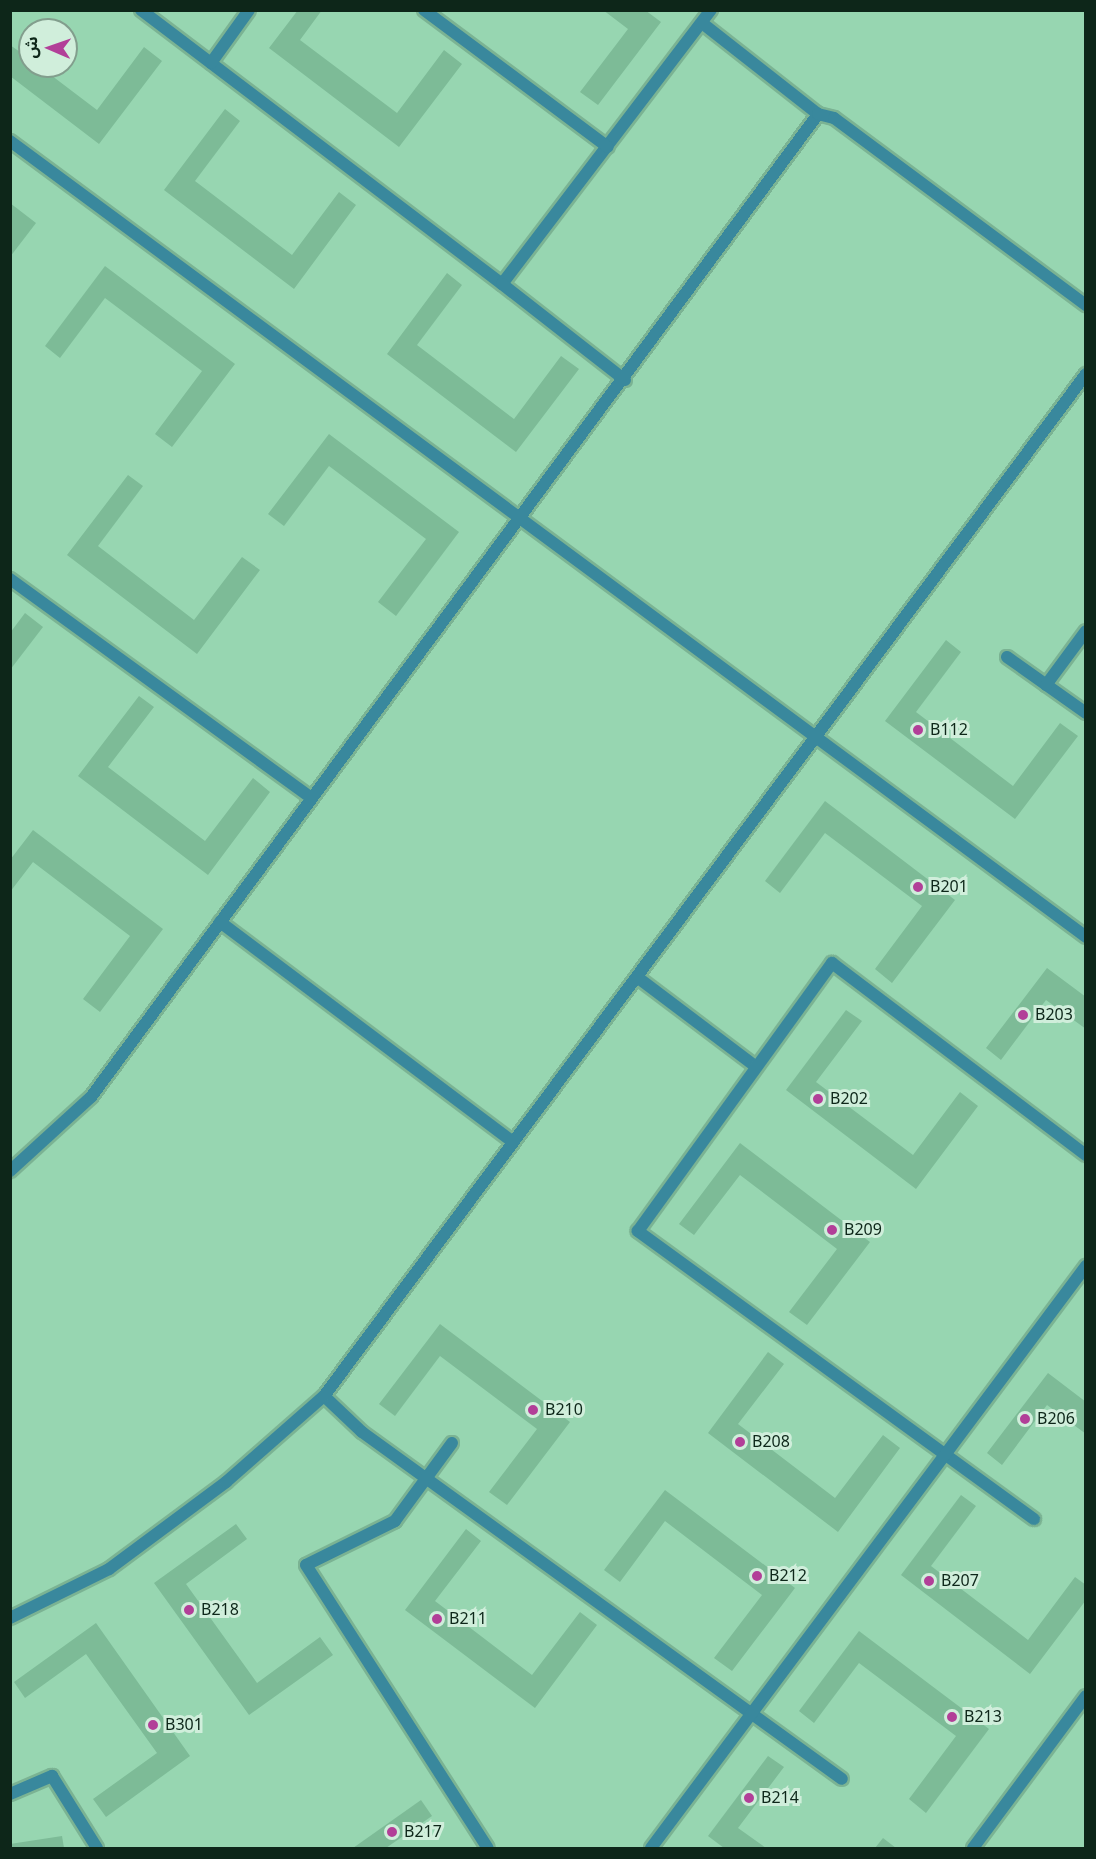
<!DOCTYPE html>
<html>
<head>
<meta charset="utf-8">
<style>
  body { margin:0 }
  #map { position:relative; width:1096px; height:1859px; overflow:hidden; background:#97d6b1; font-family:Georgia,"Noto Sans Arabic",serif }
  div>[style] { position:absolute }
  .building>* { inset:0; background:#7dbb97 }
  .roads { filter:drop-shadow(2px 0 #7bb393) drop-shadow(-2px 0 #7bb393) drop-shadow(0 2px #7bb393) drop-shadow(0 -2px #7bb393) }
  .minor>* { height:12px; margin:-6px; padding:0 6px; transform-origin:6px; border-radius:6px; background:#39889d }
  .dots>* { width:16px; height:16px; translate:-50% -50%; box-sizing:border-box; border:3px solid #d0eedb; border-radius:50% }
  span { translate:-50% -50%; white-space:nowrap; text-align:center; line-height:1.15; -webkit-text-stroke:6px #d0eedb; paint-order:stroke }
  .poi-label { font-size:16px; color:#0d2619 }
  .left { translate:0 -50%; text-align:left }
  .frame { position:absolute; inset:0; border:12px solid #0d2619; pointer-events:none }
  .north { position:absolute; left:18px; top:18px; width:60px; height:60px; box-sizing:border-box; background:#d0eedb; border:2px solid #829e8d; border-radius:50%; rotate:272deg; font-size:16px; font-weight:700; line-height:24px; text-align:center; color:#0d2619 }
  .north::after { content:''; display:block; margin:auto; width:21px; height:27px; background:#b23f98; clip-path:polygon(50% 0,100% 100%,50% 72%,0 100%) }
</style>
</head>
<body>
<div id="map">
  <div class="building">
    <i style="clip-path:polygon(298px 10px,322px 10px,300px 40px,397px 113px,444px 50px,462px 64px,399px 147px,269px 48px)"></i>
    <i style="clip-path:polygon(603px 10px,645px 10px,661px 22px,598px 105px,580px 92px,628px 29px)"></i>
    <i style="clip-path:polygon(10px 45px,30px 59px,30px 66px,39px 66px,97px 110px,144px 47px,162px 61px,99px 144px,10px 76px)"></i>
    <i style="clip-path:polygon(225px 109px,240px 121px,195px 181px,292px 255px,339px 192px,356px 205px,294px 289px,164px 190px)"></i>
    <i style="clip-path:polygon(10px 203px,36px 223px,10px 257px)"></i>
    <i style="clip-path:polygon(105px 266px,235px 364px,172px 447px,155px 434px,202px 371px,105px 298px,60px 358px,45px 346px)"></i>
    <i style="clip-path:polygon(447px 273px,462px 285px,417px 345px,514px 419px,561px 356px,579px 369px,516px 452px,387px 354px)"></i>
    <i style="clip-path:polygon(329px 434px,459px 532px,396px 616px,378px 602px,426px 539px,329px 466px,284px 526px,268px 514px)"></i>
    <i style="clip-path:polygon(128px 475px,143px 486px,98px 546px,194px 620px,242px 557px,260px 570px,197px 654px,67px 555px)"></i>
    <i style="clip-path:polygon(25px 613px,43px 627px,10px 670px,10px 633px)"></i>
    <i style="clip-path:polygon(946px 640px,961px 652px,916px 712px,1013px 786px,1060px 723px,1078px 736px,1015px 819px,885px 721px)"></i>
    <i style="clip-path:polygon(139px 696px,154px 707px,108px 767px,205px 841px,253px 778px,270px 792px,208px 875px,78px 776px)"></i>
    <i style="clip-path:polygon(825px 801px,955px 900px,892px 983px,875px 969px,922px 906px,825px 833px,780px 893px,765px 881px)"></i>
    <i style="clip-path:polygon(33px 830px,163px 929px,100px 1012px,83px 999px,130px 936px,33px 862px,10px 892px,10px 860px)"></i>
    <i style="clip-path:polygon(1047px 968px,1086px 997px,1086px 1029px,1046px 1000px,1001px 1060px,986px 1048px)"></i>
    <i style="clip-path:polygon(846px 1010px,862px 1021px,816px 1082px,913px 1155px,960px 1092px,978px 1106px,916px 1189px,786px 1090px)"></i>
    <i style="clip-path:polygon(740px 1143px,870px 1242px,807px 1325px,789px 1312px,837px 1249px,740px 1175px,694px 1235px,679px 1224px)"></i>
    <i style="clip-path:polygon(440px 1324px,570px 1422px,507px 1505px,489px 1492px,537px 1429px,440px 1356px,395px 1416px,379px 1404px)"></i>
    <i style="clip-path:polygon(768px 1352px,784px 1364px,738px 1424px,835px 1498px,883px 1435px,900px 1448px,838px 1532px,708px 1433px)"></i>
    <i style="clip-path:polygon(1048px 1373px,1086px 1402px,1086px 1434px,1047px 1405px,1002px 1465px,987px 1453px)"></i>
    <i style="clip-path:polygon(665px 1490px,795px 1588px,732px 1671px,714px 1658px,762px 1595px,665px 1521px,620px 1582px,604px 1570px)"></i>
    <i style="clip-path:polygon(961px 1495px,976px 1506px,931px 1566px,1028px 1640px,1075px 1577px,1086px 1585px,1086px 1600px,1030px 1674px,901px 1575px)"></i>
    <i style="clip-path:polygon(236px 1524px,247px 1539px,186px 1584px,257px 1683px,320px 1637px,333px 1655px,249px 1715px,154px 1583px)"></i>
    <i style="clip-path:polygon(466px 1529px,481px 1541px,435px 1601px,532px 1675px,580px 1612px,597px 1625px,535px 1708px,405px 1610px)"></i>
    <i style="clip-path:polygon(96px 1623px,190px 1756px,106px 1817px,93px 1799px,157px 1753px,86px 1654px,25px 1698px,14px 1682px)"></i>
    <i style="clip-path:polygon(859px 1631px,989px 1729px,926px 1813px,909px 1799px,956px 1736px,859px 1663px,814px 1723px,799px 1711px)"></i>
    <i style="clip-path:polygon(768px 1756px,784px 1767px,738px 1828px,766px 1848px,724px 1848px,708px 1836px)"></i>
    <i style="clip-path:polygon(421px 1800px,432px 1816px,386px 1848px,353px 1848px)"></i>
    <i style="clip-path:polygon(62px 1836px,64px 1848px,10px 1848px,10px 1844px)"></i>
    <i style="clip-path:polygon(883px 1838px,896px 1848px,875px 1848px)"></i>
  </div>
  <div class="roads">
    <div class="minor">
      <i style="left:141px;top:10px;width:453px;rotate:37.2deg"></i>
      <i style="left:502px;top:284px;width:345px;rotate:-52.7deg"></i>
      <i style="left:424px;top:10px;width:229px;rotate:36.7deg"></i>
      <i style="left:702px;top:23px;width:147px;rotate:38.1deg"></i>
      <i style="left:211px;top:63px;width:65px;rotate:-54.4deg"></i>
      <i style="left:10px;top:141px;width:1338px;rotate:36.49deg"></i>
      <i style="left:502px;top:284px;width:156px;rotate:38deg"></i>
      <i style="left:10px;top:579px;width:372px;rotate:36deg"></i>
      <i style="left:1007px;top:657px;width:97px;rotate:35.3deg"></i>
      <i style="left:1046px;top:685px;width:67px;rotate:-53.5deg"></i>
      <i style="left:220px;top:922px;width:366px;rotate:36.9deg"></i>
      <i style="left:637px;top:977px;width:148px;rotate:37deg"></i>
      <i style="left:10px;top:1171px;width:110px;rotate:-42.4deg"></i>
      <i style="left:91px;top:1097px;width:1223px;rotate:-53.51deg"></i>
      <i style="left:818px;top:114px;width:16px;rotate:14deg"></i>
      <i style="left:834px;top:118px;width:314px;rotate:36.6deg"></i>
      <i style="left:324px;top:1396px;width:52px;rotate:43.5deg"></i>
      <i style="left:362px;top:1432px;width:592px;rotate:35.86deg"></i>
      <i style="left:452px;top:1443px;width:97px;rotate:126.2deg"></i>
      <i style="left:395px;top:1521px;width:99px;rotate:153.7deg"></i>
      <i style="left:306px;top:1565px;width:336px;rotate:57.3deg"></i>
      <i style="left:1034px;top:1519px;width:490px;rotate:-144deg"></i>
      <i style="left:638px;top:1231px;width:331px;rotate:-54.1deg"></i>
      <i style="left:832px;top:963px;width:318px;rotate:37.1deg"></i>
      <i style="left:10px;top:1618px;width:110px;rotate:-26.3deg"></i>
      <i style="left:109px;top:1569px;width:146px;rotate:-36.6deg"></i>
      <i style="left:226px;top:1482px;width:130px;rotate:-41.3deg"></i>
      <i style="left:324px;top:1396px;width:1275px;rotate:-53.29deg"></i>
      <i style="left:10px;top:1794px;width:46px;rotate:-23.2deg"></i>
      <i style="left:52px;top:1776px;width:85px;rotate:58deg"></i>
      <i style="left:651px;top:1848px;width:727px;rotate:-53.22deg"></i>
      <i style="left:973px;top:1848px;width:189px;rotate:-53.4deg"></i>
    </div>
  </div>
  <div class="dots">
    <i style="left:918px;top:730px;background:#b23f98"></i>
    <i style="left:918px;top:887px;background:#b23f98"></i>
    <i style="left:1023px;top:1015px;background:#b23f98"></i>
    <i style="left:818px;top:1099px;background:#b23f98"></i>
    <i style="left:832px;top:1230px;background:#b23f98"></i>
    <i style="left:533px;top:1410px;background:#b23f98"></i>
    <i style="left:1025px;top:1419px;background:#b23f98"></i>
    <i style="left:740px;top:1442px;background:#b23f98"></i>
    <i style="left:757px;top:1576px;background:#b23f98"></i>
    <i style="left:929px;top:1581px;background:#b23f98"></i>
    <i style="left:189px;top:1610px;background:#b23f98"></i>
    <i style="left:437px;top:1619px;background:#b23f98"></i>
    <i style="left:952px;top:1717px;background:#b23f98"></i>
    <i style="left:153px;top:1725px;background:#b23f98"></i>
    <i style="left:749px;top:1798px;background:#b23f98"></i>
    <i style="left:392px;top:1832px;background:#b23f98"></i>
  </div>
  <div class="poi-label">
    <span class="left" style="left:930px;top:730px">B112</span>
    <span class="left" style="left:930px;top:887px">B201</span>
    <span class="left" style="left:1035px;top:1015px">B203</span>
    <span class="left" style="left:830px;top:1099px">B202</span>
    <span class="left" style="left:844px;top:1230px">B209</span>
    <span class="left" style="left:545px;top:1410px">B210</span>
    <span class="left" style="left:1037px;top:1419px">B206</span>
    <span class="left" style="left:752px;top:1442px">B208</span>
    <span class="left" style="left:769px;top:1576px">B212</span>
    <span class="left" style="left:941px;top:1581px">B207</span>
    <span class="left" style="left:201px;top:1610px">B218</span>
    <span class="left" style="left:449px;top:1619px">B211</span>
    <span class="left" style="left:964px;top:1717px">B213</span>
    <span class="left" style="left:165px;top:1725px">B301</span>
    <span class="left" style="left:761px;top:1798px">B214</span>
    <span class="left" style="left:404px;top:1832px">B217</span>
  </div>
  <div class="frame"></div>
  <div class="north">ش</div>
</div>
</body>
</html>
